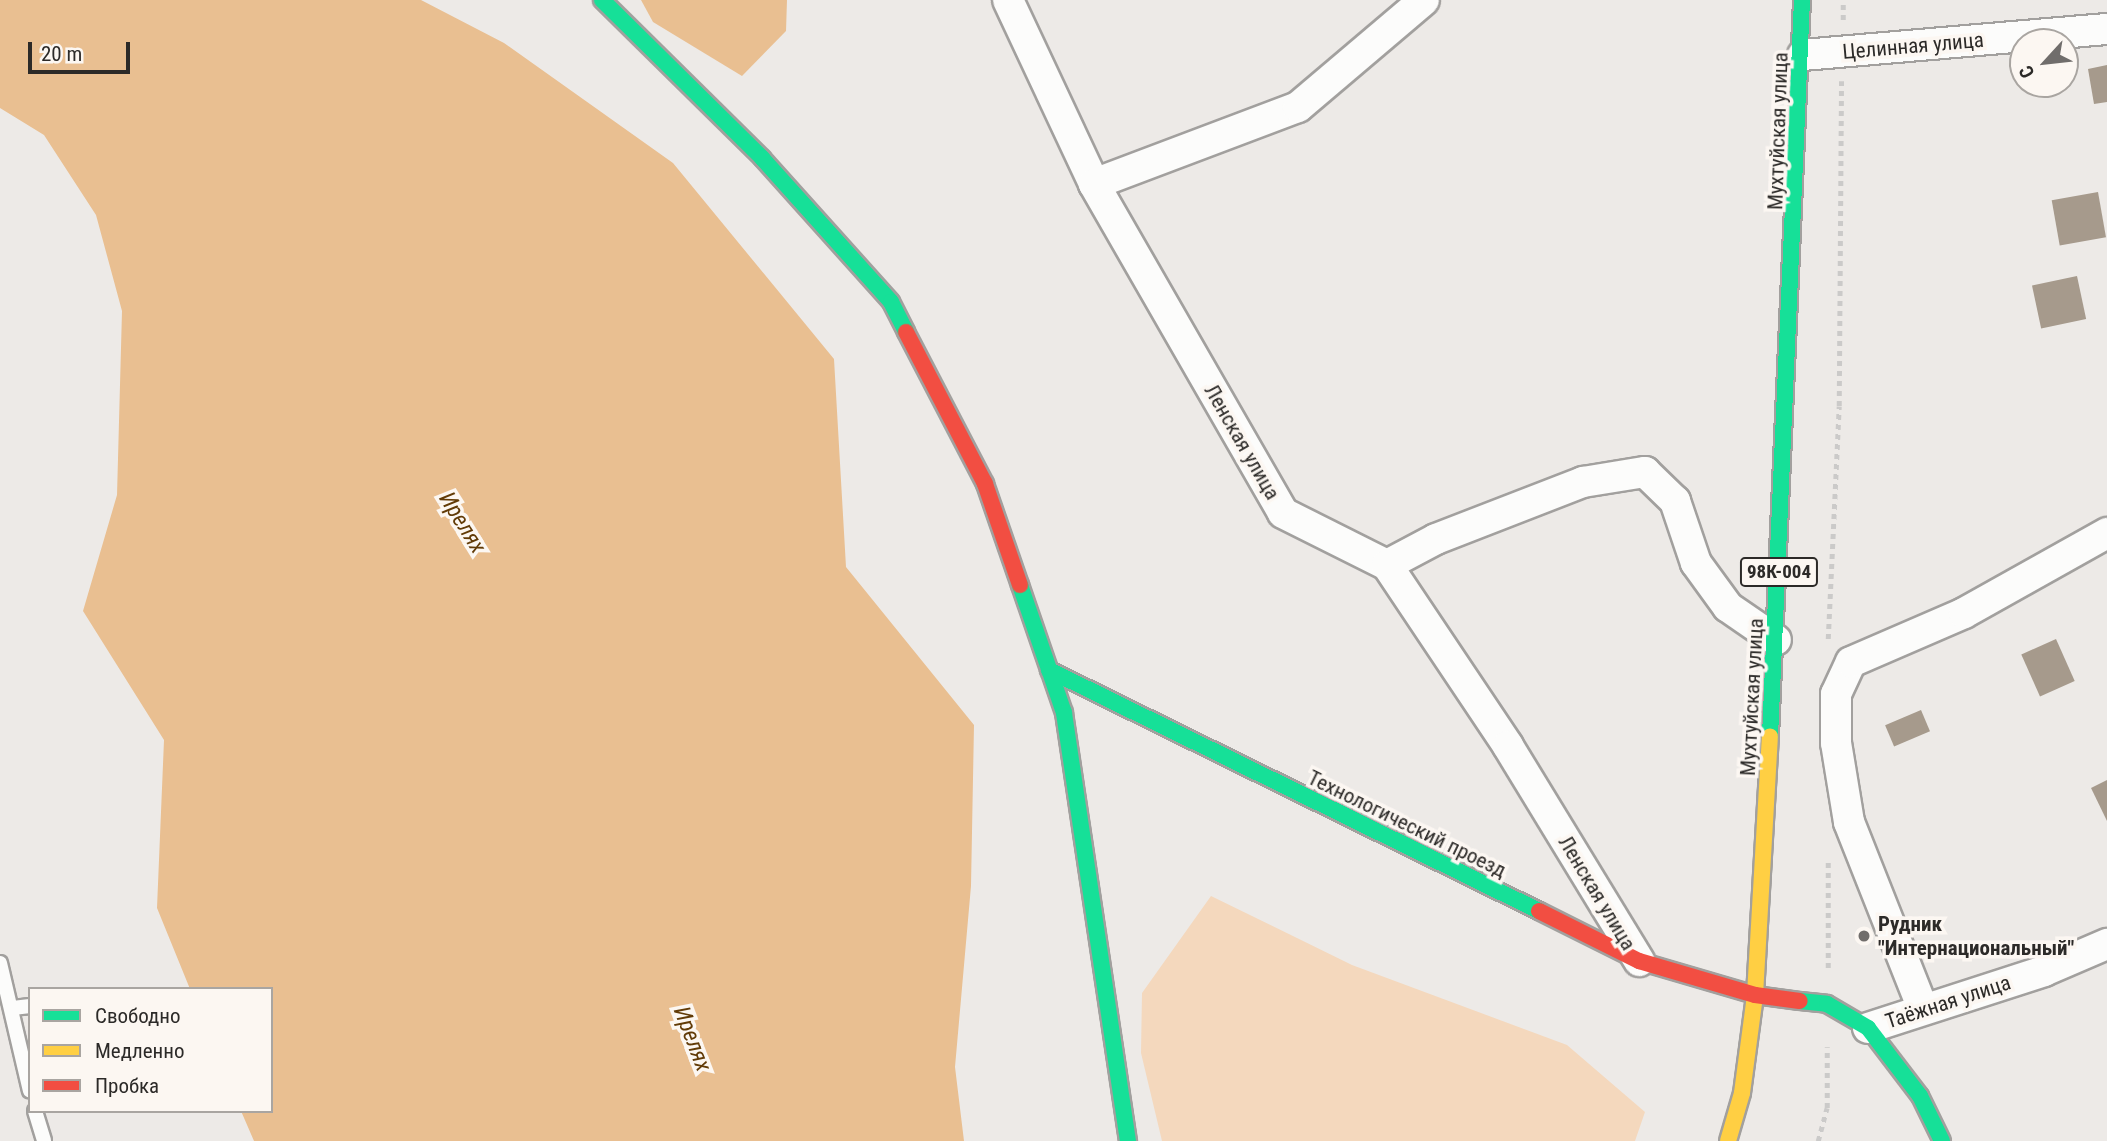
<!DOCTYPE html>
<html>
<head>
<meta charset="utf-8">
<style>
  body { margin:0 }
  #map { position:relative; width:2107px; height:1141px; overflow:hidden; background:#edeae7; font-family:"Roboto Condensed",sans-serif }
  div>[style] { position:absolute }
  .green>* { inset:0; background:#f4d8bd }
  .water>* { inset:0; background:#e9bf91 }
  .building>* { inset:0; background:#a69a8c; transform-origin:0 0 }
  .path>* { height:4.5px; margin-top:-2.25px; transform-origin:0; background:repeating-linear-gradient(90deg,#cbcac9 0 5px,transparent 0 10px) }
  .roads { filter:drop-shadow(2px 0 #a2a09e) drop-shadow(-2px 0 #a2a09e) drop-shadow(0 2px #a2a09e) drop-shadow(0 -2px #a2a09e) }
  .lane>* { height:14px; margin:-7px; padding:0 7px; transform-origin:7px; border-radius:7px; background:#fcfcfb }
  .street>* { height:30px; margin:-15px; padding:0 15px; transform-origin:15px; border-radius:15px; background:#fcfcfb }
  .fast>* { height:16px; margin:-8px; padding:0 8px; transform-origin:8px; border-radius:8px; background:#16e098 }
  .slow>* { height:16px; margin:-8px; padding:0 8px; transform-origin:8px; border-radius:8px; background:#ffcf43 }
  .jam>* { height:16px; margin:-8px; padding:0 8px; transform-origin:8px; border-radius:8px; background:#f24e42 }
  .dots>* { width:19px; height:19px; translate:-50% -50%; box-sizing:border-box; border:4px solid #fcf7f2; border-radius:50% }
  span { translate:-50% -50%; white-space:nowrap; text-align:center; line-height:1.15; -webkit-text-stroke:7px #fcf7f2; paint-order:stroke }
  .shield-label span { padding:2px 5px; background:#fcf7f2; border:2px solid; border-radius:5px; -webkit-text-stroke-width:0 }
  .shield-label { font-size:19px; color:#2c2a28; font-weight:700 }
  .street-label { font-size:21px; color:#2c2a28 }
  .poi-label { font-size:21px; color:#2c2a28; font-weight:700 }
  .left { translate:0 -50%; text-align:left }
  .water-label { font-size:23px; color:#623b07; font-style:italic }
  .legend { position:absolute; left:28px; top:987px; width:245px; height:126px; box-sizing:border-box; background:#fcf7f2; border:2px solid #a9a5a1; margin:0; padding:9px 12px; list-style:none; font-size:21px; color:#2c2a28 }
  .legend li { display:flex; align-items:center; gap:14px; height:35px }
  .legend b { width:35px; border:2px solid #a9a5a1 }
  .north { position:absolute; left:2009px; top:28px; width:70px; height:70px; box-sizing:border-box; background:#fcf7f2; border:2px solid #a9a5a1; border-radius:50%; rotate:243deg; font-size:19px; font-weight:700; line-height:28px; text-align:center; color:#2c2a28 }
  .north::after { content:''; display:block; margin:auto; width:24px; height:32px; background:#706d6b; clip-path:polygon(50% 0,100% 100%,50% 72%,0 100%) }
  .scale { position:absolute; left:28px; top:42px; width:102px; height:32px; box-sizing:border-box; border:4px solid #2c2a28; border-top:0; padding-left:9px; font-size:21px; line-height:24px; white-space:nowrap; color:#2c2a28; -webkit-text-stroke:5px #fcf7f2; paint-order:stroke }
</style>
</head>
<body>
<div id="map">
  <div class="green">
    <i style="clip-path:polygon(1211px 896px,1352px 965px,1567px 1045px,1645px 1112px,1635px 1141px,1162px 1141px,1141px 1053px,1142px 993px)"></i>
  </div>
  <div class="water">
    <i style="clip-path:polygon(0 0,421px 0,504px 43px,673px 163px,834px 359px,846px 567px,974px 725px,971px 886px,955px 1067px,964px 1141px,254px 1141px,241px 1111px,271px 1111px,271px 989px,190px 989px,157px 908px,164px 740px,83px 611px,117px 495px,122px 311px,96px 215px,44px 135px,0 108px)"></i>
    <i style="clip-path:polygon(641px 0,787px 0,786px 31px,742px 76px,653px 22px)"></i>
  </div>
  <div class="building">
    <i style="clip-path:polygon(2107px 65px,2107px 102px,2094px 104px,2088px 69px)"></i>
    <i style="left:2098px;top:192px;width:46px;height:47px;rotate:80deg"></i>
    <i style="left:2077px;top:276px;width:44px;height:46px;rotate:78deg"></i>
    <i style="left:2056px;top:639px;width:46px;height:38px;rotate:66deg"></i>
    <i style="left:1921px;top:710px;width:23px;height:39px;rotate:67deg"></i>
    <i style="clip-path:polygon(2107px 780px,2107px 821px,2091px 788px)"></i>
  </div>
  <div class="path">
    <i style="left:1843px;top:20px;width:20px;rotate:-90deg"></i>
    <i style="left:1828px;top:639px;width:233px;rotate:-87.3deg"></i>
    <i style="left:1839px;top:406px;width:325px;rotate:-89.6deg"></i>
    <i style="left:1828px;top:968px;width:110px;rotate:-90deg"></i>
    <i style="left:1818px;top:1141px;width:34px;rotate:-75deg"></i>
    <i style="left:1827px;top:1108px;width:61px;rotate:-90deg"></i>
  </div>
  <div class="roads">
    <div class="lane">
      <i style="left:0;top:963px;width:131px;rotate:76.8deg"></i>
      <i style="left:13px;top:1008px;width:17px;rotate:-7deg"></i>
      <i style="left:35px;top:1111px;width:31px;rotate:73deg"></i>
    </div>
    <div class="street">
      <i style="left:1008px;top:0;width:203px;rotate:64.9deg"></i>
      <i style="left:1094px;top:184px;width:379px;rotate:60.1deg"></i>
      <i style="left:1283px;top:513px;width:116px;rotate:26.6deg"></i>
      <i style="left:1387px;top:565px;width:218px;rotate:56.2deg"></i>
      <i style="left:1508px;top:746px;width:252px;rotate:58.6deg"></i>
      <i style="left:1803px;top:55px;width:305px;rotate:-4.9deg"></i>
      <i style="left:1094px;top:184px;width:218px;rotate:-20.7deg"></i>
      <i style="left:1298px;top:107px;width:165px;rotate:-40.3deg"></i>
      <i style="left:1387px;top:565px;width:55px;rotate:-28deg"></i>
      <i style="left:1436px;top:539px;width:158px;rotate:-21.2deg"></i>
      <i style="left:1583px;top:482px;width:63px;rotate:-9.2deg"></i>
      <i style="left:1645px;top:472px;width:42px;rotate:44deg"></i>
      <i style="left:1675px;top:501px;width:65px;rotate:71.3deg"></i>
      <i style="left:1696px;top:563px;width:54px;rotate:54deg"></i>
      <i style="left:1728px;top:607px;width:58px;rotate:34.5deg"></i>
      <i style="left:1923px;top:1009px;width:201px;rotate:-111.6deg"></i>
      <i style="left:1849px;top:822px;width:80px;rotate:-99.3deg"></i>
      <i style="left:1836px;top:743px;width:49px;rotate:-90deg"></i>
      <i style="left:1836px;top:694px;width:35px;rotate:-65deg"></i>
      <i style="left:1851px;top:662px;width:123px;rotate:-23.4deg"></i>
      <i style="left:1964px;top:613px;width:164px;rotate:-29.2deg"></i>
      <i style="left:1868px;top:1028px;width:185px;rotate:-17.9deg"></i>
      <i style="left:2044px;top:971px;width:69px;rotate:-23.2deg"></i>
    </div>
    <div class="fast">
      <i style="left:602px;top:0;width:225px;rotate:44.6deg"></i>
      <i style="left:762px;top:158px;width:193px;rotate:48.1deg"></i>
      <i style="left:891px;top:302px;width:34px;rotate:63deg"></i>
      <i style="left:1020px;top:585px;width:135px;rotate:71deg"></i>
      <i style="left:1064px;top:713px;width:433px;rotate:81.5deg"></i>
      <i style="left:1049px;top:670px;width:546px;rotate:26.19deg"></i>
      <i style="left:1770px;top:736px;width:737px;rotate:-87.51deg"></i>
      <i style="left:1800px;top:1001px;width:27px;rotate:6deg"></i>
      <i style="left:1827px;top:1004px;width:48px;rotate:30.3deg"></i>
      <i style="left:1868px;top:1028px;width:86px;rotate:52.6deg"></i>
      <i style="left:1920px;top:1096px;width:50px;rotate:63.9deg"></i>
    </div>
    <div class="slow">
      <i style="left:1728px;top:1141px;width:50px;rotate:-73.7deg"></i>
      <i style="left:1742px;top:1093px;width:99px;rotate:-82.4deg"></i>
      <i style="left:1755px;top:995px;width:259px;rotate:-86.7deg"></i>
    </div>
    <div class="jam">
      <i style="left:906px;top:332px;width:171px;rotate:62.5deg"></i>
      <i style="left:985px;top:484px;width:107px;rotate:70.9deg"></i>
      <i style="left:1539px;top:911px;width:112px;rotate:26.6deg"></i>
      <i style="left:1639px;top:961px;width:121px;rotate:16.3deg"></i>
      <i style="left:1755px;top:995px;width:45px;rotate:7.6deg"></i>
    </div>
  </div>
  <div class="dots">
    <i style="left:1864px;top:936px;background:#706d6b"></i>
  </div>
  <div class="shield-label">
    <span style="left:1779px;top:572px">98К-004</span>
  </div>
  <div class="street-label">
    <span style="left:1913px;top:46px;rotate:-5deg">Целинная улица</span>
    <span style="left:1778px;top:131px;rotate:-88deg">Мухтуйская улица</span>
    <span style="left:1242px;top:442px;rotate:60deg">Ленская улица</span>
    <span style="left:1752px;top:697px;rotate:-87deg">Мухтуйская улица</span>
    <span style="left:1407px;top:824px;rotate:26deg">Технологический проезд</span>
    <span style="left:1597px;top:893px;rotate:59deg">Ленская улица</span>
    <span style="left:1948px;top:1002px;rotate:-18deg">Таёжная улица</span>
  </div>
  <div class="poi-label">
    <span class="left" style="left:1878px;top:936px">Рудник<br>"Интернациональный"</span>
  </div>
  <div class="water-label">
    <span style="left:462px;top:523px;rotate:58deg">Ирелях</span>
    <span style="left:692px;top:1039px;rotate:69deg">Ирелях</span>
  </div>
  <ul class="legend">
  <li><b style="height:9px;background:#16e098"></b>Свободно</li>
  <li><b style="height:9px;background:#ffcf43"></b>Медленно</li>
  <li><b style="height:9px;background:#f24e42"></b>Пробка</li>
  </ul>
  <div class="north">С</div>
  <div class="scale">20 m</div>
</div>
</body>
</html>
